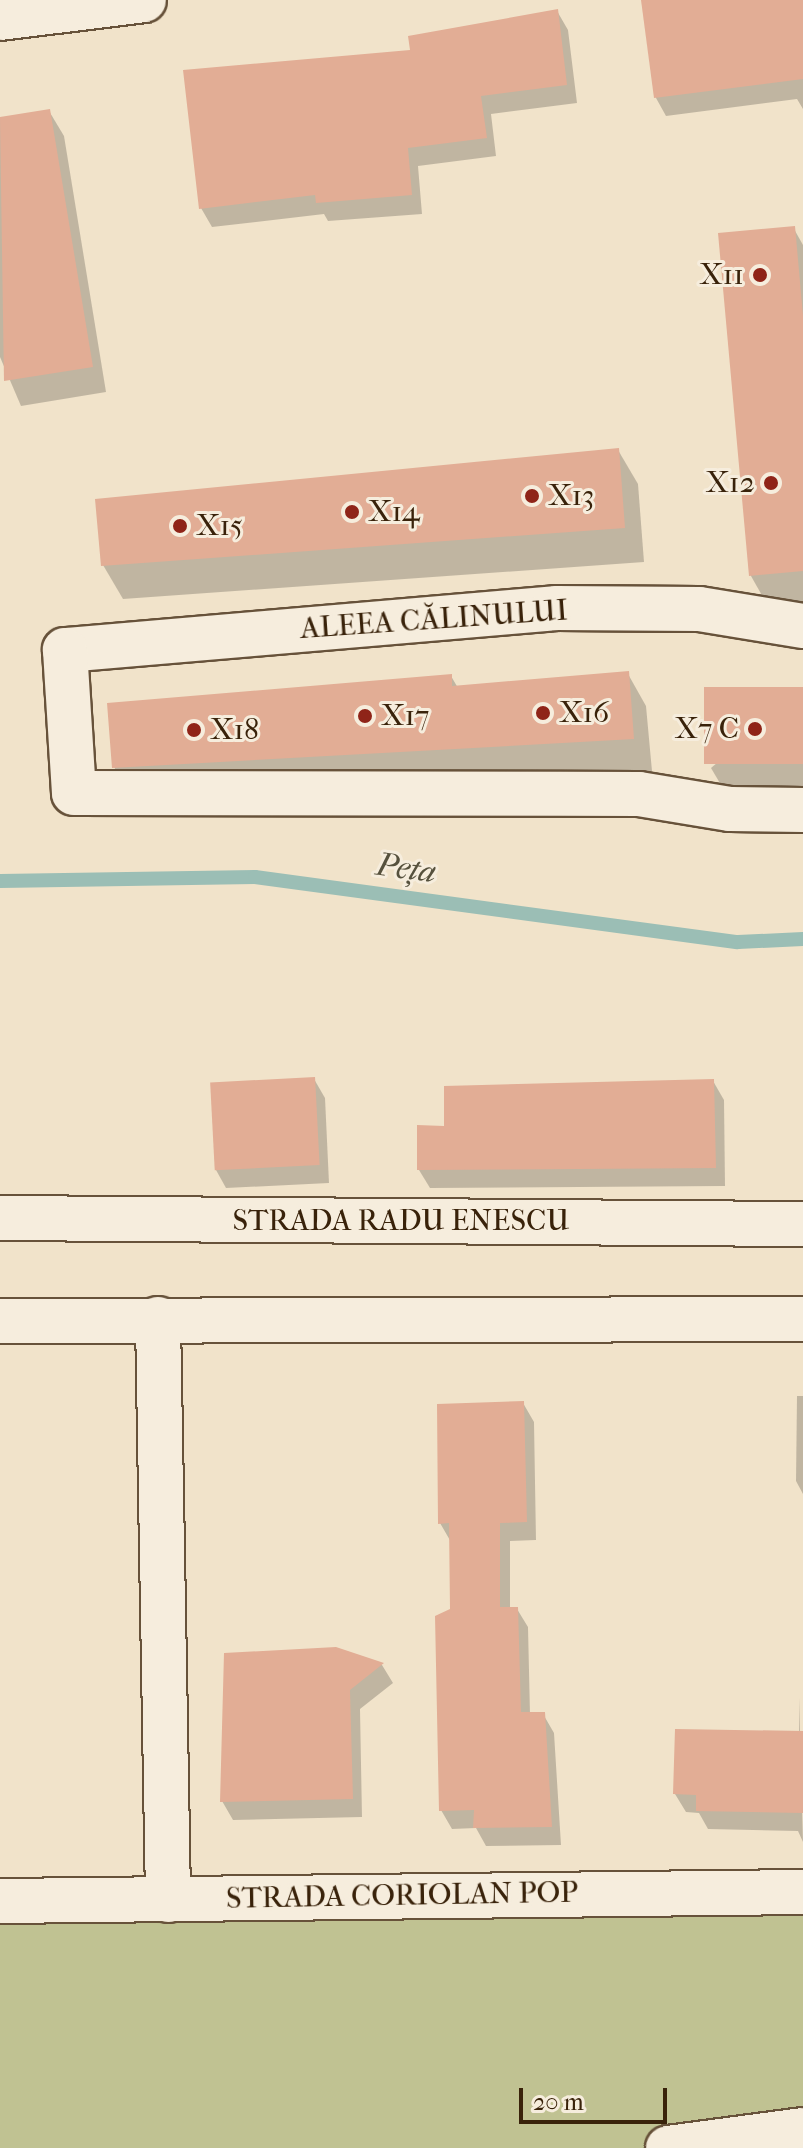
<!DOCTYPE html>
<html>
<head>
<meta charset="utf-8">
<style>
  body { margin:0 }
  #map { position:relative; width:803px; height:2148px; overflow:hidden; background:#f1e3ca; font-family:"IM FELL French Canon",serif }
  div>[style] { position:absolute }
  .green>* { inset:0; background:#c0c292 }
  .shadow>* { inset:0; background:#0003 }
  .stream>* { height:14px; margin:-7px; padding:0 7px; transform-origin:7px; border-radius:7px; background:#9bbeb5 }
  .building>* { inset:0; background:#e2ad95; transform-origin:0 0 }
  .roads { filter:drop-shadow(2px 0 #67523a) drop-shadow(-2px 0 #67523a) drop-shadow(0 2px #67523a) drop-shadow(0 -2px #67523a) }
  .minor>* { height:44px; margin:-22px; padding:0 22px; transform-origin:22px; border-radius:22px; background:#f6eddd }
  .dots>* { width:22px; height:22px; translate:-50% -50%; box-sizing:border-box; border:4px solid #f6eddd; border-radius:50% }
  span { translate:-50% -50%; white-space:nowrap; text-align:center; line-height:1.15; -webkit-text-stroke:6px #f6eddd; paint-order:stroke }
  .poi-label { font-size:30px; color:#39220a }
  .right { translate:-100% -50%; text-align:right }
  .left { translate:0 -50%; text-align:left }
  .street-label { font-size:30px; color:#39220a }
  .water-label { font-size:32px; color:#56513d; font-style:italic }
  .scale { position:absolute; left:519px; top:2088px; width:148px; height:36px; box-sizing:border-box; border:4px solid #39220a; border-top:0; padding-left:10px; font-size:24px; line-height:28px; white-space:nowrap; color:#39220a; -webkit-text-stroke:6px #f6eddd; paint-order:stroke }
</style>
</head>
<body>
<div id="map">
  <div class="green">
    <i style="clip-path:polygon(803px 1892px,803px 2130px,668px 2148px,0 2148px,0 1901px)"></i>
  </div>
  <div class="shadow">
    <i style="clip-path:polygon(643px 0,803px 0,803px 109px,797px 99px,666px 116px,656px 98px)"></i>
    <i style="clip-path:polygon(557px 11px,568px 30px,577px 103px,491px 114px,496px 156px,418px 166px,422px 214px,328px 221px,324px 214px,212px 227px,201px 208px,412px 51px)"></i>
    <i style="clip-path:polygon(49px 111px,64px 136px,106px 392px,21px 406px,0 357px,0 119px)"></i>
    <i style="clip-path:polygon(794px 229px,803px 245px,803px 602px,768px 606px,751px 576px,720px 235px)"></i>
    <i style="clip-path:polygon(618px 450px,638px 484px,644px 562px,123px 599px,103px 565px)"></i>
    <i style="clip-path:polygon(628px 674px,646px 706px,652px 771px,133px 800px,114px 767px,451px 676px,458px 688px)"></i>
    <i style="clip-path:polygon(803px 689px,803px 797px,731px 802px,711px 768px)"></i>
    <i style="clip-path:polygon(314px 1079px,325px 1098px,329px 1183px,226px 1188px,216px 1170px)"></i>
    <i style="clip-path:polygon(713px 1081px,724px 1100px,725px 1186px,430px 1188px,419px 1170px,446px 1128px)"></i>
    <i style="clip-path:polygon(797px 1396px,803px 1396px,803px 1494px,796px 1481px)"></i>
    <i style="clip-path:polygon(523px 1403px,534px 1422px,536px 1540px,510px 1541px,510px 1609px,517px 1609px,528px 1627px,530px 1714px,543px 1714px,554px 1733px,561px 1845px,486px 1846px,476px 1828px,452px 1829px,441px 1810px,452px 1610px,451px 1542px,440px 1523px)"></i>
    <i style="clip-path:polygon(336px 1649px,382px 1665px,393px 1683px,360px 1709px,362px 1817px,233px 1820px,222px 1801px)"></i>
    <i style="clip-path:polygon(799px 1697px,803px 1842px,798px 1831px,708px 1829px,699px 1813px,686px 1812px,675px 1794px,799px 1733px)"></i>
  </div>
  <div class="stream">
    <i style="left:0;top:881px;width:255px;rotate:-0.9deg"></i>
    <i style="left:255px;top:877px;width:487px;rotate:7.7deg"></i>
    <i style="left:738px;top:942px;width:65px;rotate:-2.6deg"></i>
  </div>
  <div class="building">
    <i style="clip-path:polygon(641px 0,803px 0,803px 79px,654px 98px)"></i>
    <i style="clip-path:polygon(558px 9px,567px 85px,481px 96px,487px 138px,408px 148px,412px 195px,316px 203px,315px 195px,199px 209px,183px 70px,410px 50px,408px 36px)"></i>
    <i style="clip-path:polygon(50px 109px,93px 367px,4px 381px,0 117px)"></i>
    <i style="clip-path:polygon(795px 226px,803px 316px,803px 571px,749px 576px,718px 233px)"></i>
    <i style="clip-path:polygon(619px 448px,625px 528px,101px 566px,95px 499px)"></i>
    <i style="clip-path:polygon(629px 671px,634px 739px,112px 768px,107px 703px,452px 674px,452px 686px)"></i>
    <i style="left:803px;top:687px;width:77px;height:99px;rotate:90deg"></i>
    <i style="left:315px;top:1077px;width:88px;height:105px;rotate:87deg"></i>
    <i style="clip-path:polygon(714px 1079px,716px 1168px,417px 1170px,417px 1125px,444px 1126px,444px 1086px)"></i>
    <i style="clip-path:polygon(524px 1401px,527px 1522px,500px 1523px,500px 1607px,518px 1607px,521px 1712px,545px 1712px,552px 1827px,473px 1828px,474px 1810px,439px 1811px,435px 1616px,450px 1609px,449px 1523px,438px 1524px,437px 1404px)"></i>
    <i style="clip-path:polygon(336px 1647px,384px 1663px,350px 1690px,353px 1799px,220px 1802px,224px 1653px)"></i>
    <i style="clip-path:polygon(675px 1729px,803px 1731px,803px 1813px,696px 1811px,696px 1795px,673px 1794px)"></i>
  </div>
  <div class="roads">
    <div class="minor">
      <i style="left:0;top:18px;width:145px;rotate:-7.1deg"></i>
      <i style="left:803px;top:626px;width:105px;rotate:-170.7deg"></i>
      <i style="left:699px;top:609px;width:142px;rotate:-179.6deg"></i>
      <i style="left:557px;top:608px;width:494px;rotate:175.1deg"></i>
      <i style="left:65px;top:650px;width:143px;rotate:86.4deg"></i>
      <i style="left:74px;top:793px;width:565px;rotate:0.1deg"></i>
      <i style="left:639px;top:794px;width:92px;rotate:9.4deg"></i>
      <i style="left:730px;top:809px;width:73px;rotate:0.8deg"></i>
      <i style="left:0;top:1218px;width:803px;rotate:0.43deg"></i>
      <i style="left:158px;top:1319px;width:581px;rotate:89.01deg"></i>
      <i style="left:0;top:1321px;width:803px;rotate:-0.14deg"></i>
      <i style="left:0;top:1901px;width:803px;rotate:-0.64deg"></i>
      <i style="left:668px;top:2148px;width:136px;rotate:-7.6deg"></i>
    </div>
  </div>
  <div class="dots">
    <i style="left:760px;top:275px;background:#8f2418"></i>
    <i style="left:771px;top:483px;background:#8f2418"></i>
    <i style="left:532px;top:496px;background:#8f2418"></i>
    <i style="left:352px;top:512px;background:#8f2418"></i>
    <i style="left:180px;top:526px;background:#8f2418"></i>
    <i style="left:543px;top:713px;background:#8f2418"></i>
    <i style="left:365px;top:716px;background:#8f2418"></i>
    <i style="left:755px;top:729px;background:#8f2418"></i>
    <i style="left:194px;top:730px;background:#8f2418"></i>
  </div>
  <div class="poi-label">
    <span class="right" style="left:744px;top:275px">X11</span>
    <span class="right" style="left:755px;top:483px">X12</span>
    <span class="left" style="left:548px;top:496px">X13</span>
    <span class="left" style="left:368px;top:512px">X14</span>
    <span class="left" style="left:196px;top:526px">X15</span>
    <span class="left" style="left:559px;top:713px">X16</span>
    <span class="left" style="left:381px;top:716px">X17</span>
    <span class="right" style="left:739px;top:729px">X7 C</span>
    <span class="left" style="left:210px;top:730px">X18</span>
  </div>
  <div class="street-label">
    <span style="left:434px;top:620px;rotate:-4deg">ALEEA CĂLINULUI</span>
    <span style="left:401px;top:1221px">STRADA RADU ENESCU</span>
    <span style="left:402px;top:1896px;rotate:-1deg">STRADA CORIOLAN POP</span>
  </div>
  <div class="water-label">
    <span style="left:406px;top:869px;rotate:8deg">Peța</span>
  </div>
  <div class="scale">20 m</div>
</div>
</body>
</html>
